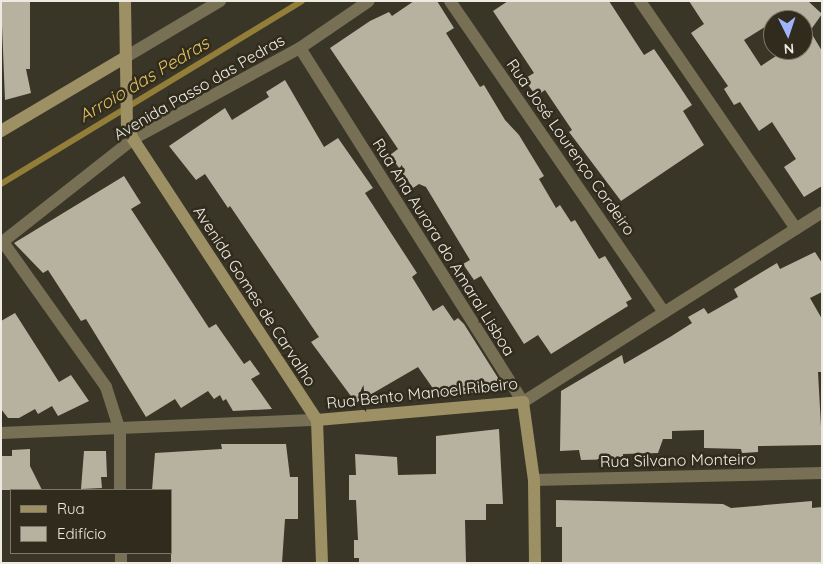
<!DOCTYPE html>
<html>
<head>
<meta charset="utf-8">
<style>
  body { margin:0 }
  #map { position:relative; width:823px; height:564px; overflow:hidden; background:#3a3627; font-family:Quicksand,sans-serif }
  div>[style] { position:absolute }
  .stream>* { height:6px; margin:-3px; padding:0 3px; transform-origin:3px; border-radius:3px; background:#927d39 }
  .building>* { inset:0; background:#b7b19f }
  .street>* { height:12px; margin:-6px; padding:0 6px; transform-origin:6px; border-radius:6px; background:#787055 }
  .secondary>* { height:12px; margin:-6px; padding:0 6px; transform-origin:6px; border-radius:6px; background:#9e9065 }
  span { translate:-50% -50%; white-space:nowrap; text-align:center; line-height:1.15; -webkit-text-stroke:5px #302b1d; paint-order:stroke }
  .street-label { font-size:16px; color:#edeae1 }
  .water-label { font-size:18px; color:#dec05f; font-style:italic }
  .frame { position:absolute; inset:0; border:2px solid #edeae1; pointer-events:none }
  .legend { position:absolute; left:10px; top:489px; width:162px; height:65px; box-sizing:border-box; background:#302b1d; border:1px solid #7c776b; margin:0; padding:6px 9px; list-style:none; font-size:15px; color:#edeae1 }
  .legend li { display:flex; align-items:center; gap:10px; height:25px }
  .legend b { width:25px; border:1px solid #7c776b }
  .north { position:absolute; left:763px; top:10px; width:50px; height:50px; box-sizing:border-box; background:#302b1d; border:1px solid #7c776b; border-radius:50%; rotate:176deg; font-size:14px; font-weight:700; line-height:20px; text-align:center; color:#edeae1 }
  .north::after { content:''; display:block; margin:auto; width:18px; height:22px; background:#a0b3fd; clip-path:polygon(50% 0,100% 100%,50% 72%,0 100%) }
</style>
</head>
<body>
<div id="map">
  <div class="stream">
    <i style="left:1px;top:184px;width:352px;rotate:-31.3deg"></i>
  </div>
  <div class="building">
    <i style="clip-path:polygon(1px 1px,30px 1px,30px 69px,26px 69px,31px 93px,5px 100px)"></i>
    <i style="clip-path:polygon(414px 1px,437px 1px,454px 28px,446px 33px,480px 87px,484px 85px,505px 120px,519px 135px,544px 176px,539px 179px,556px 208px,560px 205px,571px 222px,575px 220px,599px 259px,605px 256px,632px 299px,626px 302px,628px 306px,551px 354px,538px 335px,524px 344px,481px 276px,474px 280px,463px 264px,470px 260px,426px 187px,419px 184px,413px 188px,390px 155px,398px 149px,330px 48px,370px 21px,389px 12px,392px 16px)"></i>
    <i style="clip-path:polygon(508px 1px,609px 1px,644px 55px,654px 49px,678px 84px,692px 105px,683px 111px,704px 145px,621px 201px,569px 132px,572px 130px,545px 90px,536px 96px,524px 79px,534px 73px,493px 11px)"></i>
    <i style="clip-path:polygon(evenodd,689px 1px,808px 1px,822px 14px,810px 31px,822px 51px,822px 186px,804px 197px,784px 167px,796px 159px,772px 122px,759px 131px,740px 102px,734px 105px,724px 89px,728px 86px,691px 33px,704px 24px,689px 1px,773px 20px,803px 20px,803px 50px,785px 50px,761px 66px,744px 40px,771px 23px,773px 26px,773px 20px)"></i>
    <i style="clip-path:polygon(285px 80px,324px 147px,338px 138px,373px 188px,365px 193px,417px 273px,412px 277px,433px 311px,443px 305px,454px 321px,458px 318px,464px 324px,505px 389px,439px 397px,418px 367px,356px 403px,311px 342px,319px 337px,230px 206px,228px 208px,205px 174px,196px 180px,169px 146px,225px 108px,232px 120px,269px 97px,266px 92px)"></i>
    <i style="clip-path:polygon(124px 176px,141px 203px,131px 209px,209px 328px,216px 324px,244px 364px,250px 360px,260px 374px,251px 379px,272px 409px,233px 411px,226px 399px,223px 401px,220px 395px,214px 399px,208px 391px,181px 408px,175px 399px,146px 417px,86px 319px,81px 321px,48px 270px,43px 273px,14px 243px)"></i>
    <i style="clip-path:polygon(815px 252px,822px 263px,822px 292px,810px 298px,822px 319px,822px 372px,818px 372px,822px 445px,758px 446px,758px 452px,742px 453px,741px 449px,704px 448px,704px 430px,672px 431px,672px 439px,663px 439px,658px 453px,623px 454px,623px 459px,581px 460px,579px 450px,560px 451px,561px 391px,622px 355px,624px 364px,670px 337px,692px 323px,688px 317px,704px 308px,708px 314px,738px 297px,734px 289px,777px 263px,780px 269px)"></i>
    <i style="clip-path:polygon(15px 313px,59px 382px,71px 375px,89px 401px,58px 416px,52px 406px,38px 414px,35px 409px,19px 418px,8px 418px,1px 409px,1px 321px)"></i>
    <i style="clip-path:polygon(499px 429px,503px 504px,486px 504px,486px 520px,465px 520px,466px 563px,359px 563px,359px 558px,354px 558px,354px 540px,358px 540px,356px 500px,349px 500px,349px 475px,356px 475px,355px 454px,397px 457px,398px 475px,436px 474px,436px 436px)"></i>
    <i style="clip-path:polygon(221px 444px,286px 444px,290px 477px,298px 477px,298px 519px,285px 519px,282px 563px,171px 563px,171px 490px,152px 490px,155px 453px,222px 449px)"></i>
    <i style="clip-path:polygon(30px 449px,30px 466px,42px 490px,1px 490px,1px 456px,12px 456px,12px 450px)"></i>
    <i style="clip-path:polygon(84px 451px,106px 451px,107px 477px,101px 477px,102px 488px,81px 489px)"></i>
    <i style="clip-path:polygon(556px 500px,723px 504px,731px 508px,812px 501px,812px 508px,822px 507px,822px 563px,562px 563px,562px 527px,556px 527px)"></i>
  </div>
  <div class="street">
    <i style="left:450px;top:1px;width:378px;rotate:55.5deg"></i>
    <i style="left:640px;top:1px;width:276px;rotate:55.6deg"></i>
    <i style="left:300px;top:48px;width:418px;rotate:57.8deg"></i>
    <i style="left:523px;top:402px;width:354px;rotate:-32.4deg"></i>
    <i style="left:124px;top:58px;width:112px;rotate:-30.7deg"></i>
    <i style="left:3px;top:242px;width:178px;rotate:54.6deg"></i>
    <i style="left:106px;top:387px;width:46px;rotate:72.3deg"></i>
    <i style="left:120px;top:431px;width:59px;rotate:90deg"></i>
    <i style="left:1px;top:243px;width:168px;rotate:-38.2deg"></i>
    <i style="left:133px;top:139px;width:190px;rotate:-28.6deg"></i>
    <i style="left:300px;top:48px;width:83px;rotate:-34.3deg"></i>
    <i style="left:1px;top:433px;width:316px;rotate:-2.4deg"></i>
    <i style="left:534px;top:480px;width:288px;rotate:-1.4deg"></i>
    <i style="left:121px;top:553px;width:10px;rotate:90deg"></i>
  </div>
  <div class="secondary">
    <i style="left:125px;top:1px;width:124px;rotate:89.1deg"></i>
    <i style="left:127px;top:125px;width:15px;rotate:67deg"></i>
    <i style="left:133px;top:139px;width:336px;rotate:56.8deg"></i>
    <i style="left:317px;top:420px;width:143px;rotate:88deg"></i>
    <i style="left:1px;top:131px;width:143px;rotate:-30.7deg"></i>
    <i style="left:317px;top:420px;width:207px;rotate:-5deg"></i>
    <i style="left:523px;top:402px;width:79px;rotate:82deg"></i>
    <i style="left:534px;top:480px;width:83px;rotate:89.3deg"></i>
  </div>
  <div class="street-label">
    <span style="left:199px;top:87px;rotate:-30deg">Avenida Passo das Pedras</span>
    <span style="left:571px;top:147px;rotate:55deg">Rua José Lourenço Cordeiro</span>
    <span style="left:444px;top:247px;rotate:58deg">Rua Ana Aurora do Amaral Lisboa</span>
    <span style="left:255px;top:296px;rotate:57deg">Avenida Gomes de Carvalho</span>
    <span style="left:422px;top:393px;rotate:-6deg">Rua Bento Manoel Ribeiro</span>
    <span style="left:678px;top:460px;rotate:-1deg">Rua Silvano Monteiro</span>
  </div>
  <div class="water-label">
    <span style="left:144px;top:80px;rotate:-31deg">Arroio das Pedras</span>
  </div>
  <div class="frame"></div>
  <ul class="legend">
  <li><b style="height:6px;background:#9e9065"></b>Rua</li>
  <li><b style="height:14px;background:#b7b19f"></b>Edifício</li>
  </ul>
  <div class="north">N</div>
</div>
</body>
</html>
